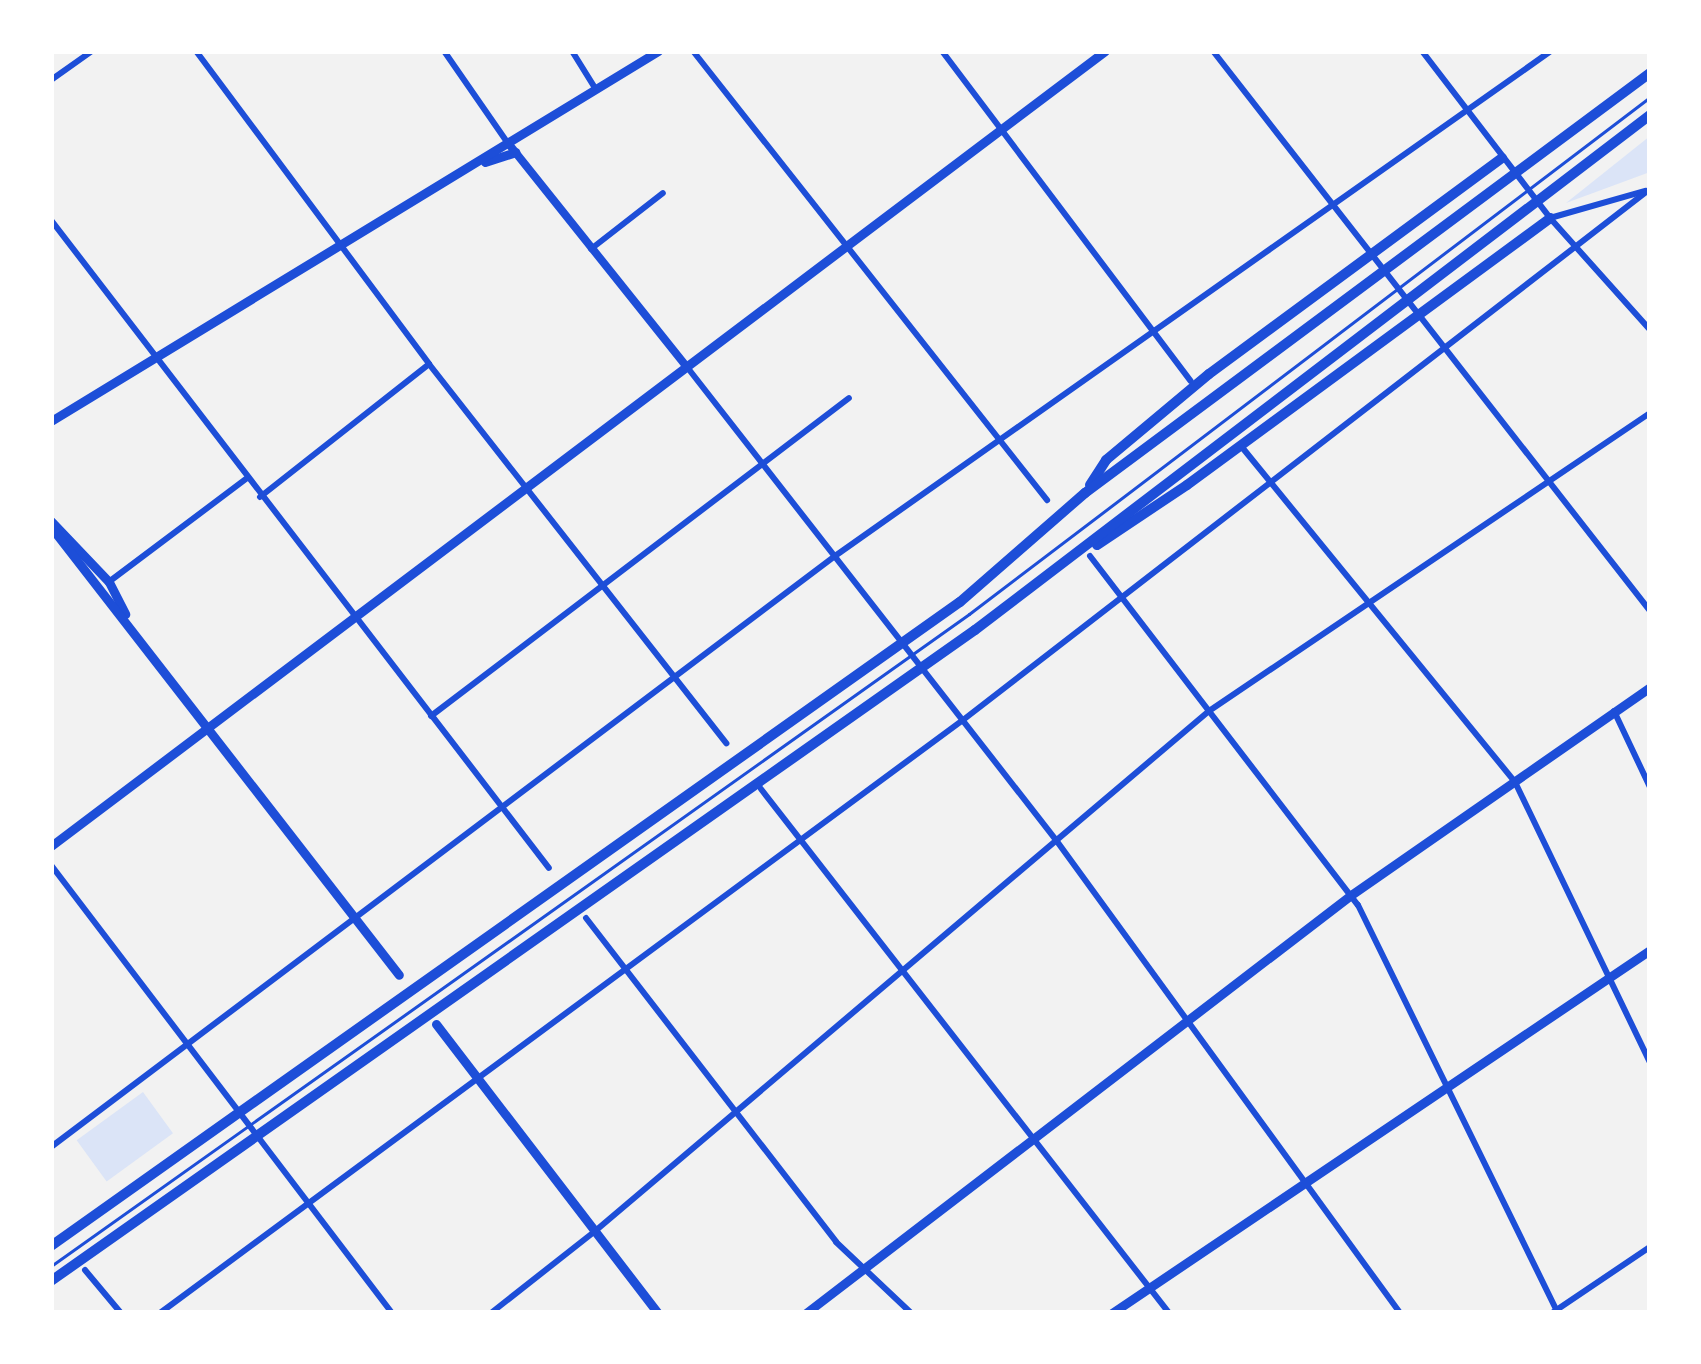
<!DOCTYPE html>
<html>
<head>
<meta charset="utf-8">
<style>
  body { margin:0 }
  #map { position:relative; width:1701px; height:1364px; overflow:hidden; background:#f2f2f2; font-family:"Varela Round",sans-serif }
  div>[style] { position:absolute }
  .green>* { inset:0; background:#dbe4f7; transform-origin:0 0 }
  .service>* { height:3px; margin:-1.5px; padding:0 1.5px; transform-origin:1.5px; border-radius:1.5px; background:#1d4ed8 }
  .minor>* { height:6px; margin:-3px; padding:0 3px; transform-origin:3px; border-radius:3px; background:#1d4ed8 }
  .tertiary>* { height:8px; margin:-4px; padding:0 4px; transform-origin:4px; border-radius:4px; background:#1d4ed8 }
  .secondary>* { height:9px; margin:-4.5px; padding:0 4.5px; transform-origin:4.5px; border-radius:4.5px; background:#1d4ed8 }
  .primary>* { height:9px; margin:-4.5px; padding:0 4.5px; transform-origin:4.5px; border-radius:4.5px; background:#1d4ed8 }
  .motorway>* { height:10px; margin:-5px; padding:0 5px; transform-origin:5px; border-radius:5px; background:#1d4ed8 }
  span { translate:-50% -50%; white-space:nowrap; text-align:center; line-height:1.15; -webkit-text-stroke:9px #fff; paint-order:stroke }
  .frame { position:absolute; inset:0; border:54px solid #fff; pointer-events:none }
</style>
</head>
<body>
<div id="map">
  <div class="green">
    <i style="clip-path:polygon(1650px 136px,1650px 172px,1566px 203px)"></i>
    <i style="left:143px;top:1092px;width:51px;height:82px;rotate:54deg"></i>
  </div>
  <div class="service">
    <i style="left:51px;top:1266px;width:1126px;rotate:-35.38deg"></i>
    <i style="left:969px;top:614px;width:855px;rotate:-37.2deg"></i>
  </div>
  <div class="minor">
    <i style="left:196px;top:51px;width:390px;rotate:53.3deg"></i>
    <i style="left:429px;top:364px;width:482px;rotate:51.9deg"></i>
    <i style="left:444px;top:51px;width:111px;rotate:55.3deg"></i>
    <i style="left:572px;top:51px;width:44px;rotate:58.1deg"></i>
    <i style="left:693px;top:51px;width:572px;rotate:51.75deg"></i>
    <i style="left:942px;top:51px;width:413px;rotate:53deg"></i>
    <i style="left:1213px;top:51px;width:710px;rotate:52.03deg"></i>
    <i style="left:1422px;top:51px;width:210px;rotate:52.5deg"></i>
    <i style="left:1550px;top:218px;width:150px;rotate:48.2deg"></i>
    <i style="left:51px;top:80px;width:50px;rotate:-35.3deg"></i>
    <i style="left:1550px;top:218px;width:99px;rotate:-15.9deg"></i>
    <i style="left:51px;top:220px;width:817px;rotate:52.46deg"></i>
    <i style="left:591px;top:249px;width:91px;rotate:-37.9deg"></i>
    <i style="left:687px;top:367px;width:600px;rotate:52.04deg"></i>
    <i style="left:1056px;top:840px;width:585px;rotate:53.97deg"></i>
    <i style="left:1241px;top:446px;width:434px;rotate:50.8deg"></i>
    <i style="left:1515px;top:782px;width:312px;rotate:64.3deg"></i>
    <i style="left:260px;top:497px;width:215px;rotate:-38.2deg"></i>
    <i style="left:1090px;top:556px;width:440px;rotate:52.5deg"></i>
    <i style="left:1358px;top:905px;width:454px;rotate:63.9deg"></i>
    <i style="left:110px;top:581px;width:170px;rotate:-36.9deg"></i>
    <i style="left:1614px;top:711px;width:84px;rotate:64.7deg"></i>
    <i style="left:431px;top:716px;width:525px;rotate:-37.26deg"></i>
    <i style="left:761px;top:789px;width:664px;rotate:52.09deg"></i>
    <i style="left:51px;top:865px;width:563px;rotate:52.72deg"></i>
    <i style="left:586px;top:918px;width:409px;rotate:52.3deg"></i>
    <i style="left:836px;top:1242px;width:103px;rotate:43.4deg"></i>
    <i style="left:51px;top:1147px;width:982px;rotate:-37.01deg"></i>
    <i style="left:835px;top:556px;width:876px;rotate:-35.2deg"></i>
    <i style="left:85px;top:1270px;width:56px;rotate:50.1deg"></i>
    <i style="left:160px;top:1313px;width:998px;rotate:-36.45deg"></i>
    <i style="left:963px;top:720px;width:868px;rotate:-37.7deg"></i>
    <i style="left:491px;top:1313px;width:131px;rotate:-38.2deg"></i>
    <i style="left:594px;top:1232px;width:806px;rotate:-40.27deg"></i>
    <i style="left:1209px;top:711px;width:532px;rotate:-34.05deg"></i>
    <i style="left:1552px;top:1313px;width:118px;rotate:-34deg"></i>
  </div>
  <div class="tertiary">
    <i style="left:508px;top:143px;width:287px;rotate:51.4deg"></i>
  </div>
  <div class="secondary">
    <i style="left:485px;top:162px;width:32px;rotate:-18deg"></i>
    <i style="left:51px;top:421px;width:711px;rotate:-31.36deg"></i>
    <i style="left:51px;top:521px;width:84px;rotate:46.4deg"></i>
    <i style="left:109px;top:582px;width:36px;rotate:63deg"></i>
    <i style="left:51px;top:527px;width:567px;rotate:52.16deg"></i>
    <i style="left:436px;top:1024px;width:364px;rotate:52.5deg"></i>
    <i style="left:806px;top:1313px;width:687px;rotate:-37.49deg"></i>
    <i style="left:1351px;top:895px;width:364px;rotate:-34.8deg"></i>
    <i style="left:1112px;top:1313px;width:649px;rotate:-34.01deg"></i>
  </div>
  <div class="primary">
    <i style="left:51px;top:846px;width:1320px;rotate:-37.03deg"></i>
  </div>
  <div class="motorway">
    <i style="left:1090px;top:485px;width:30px;rotate:-57deg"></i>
    <i style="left:1106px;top:460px;width:134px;rotate:-39.9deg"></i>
    <i style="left:1209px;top:374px;width:364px;rotate:-36.4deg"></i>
    <i style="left:1097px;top:545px;width:108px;rotate:-33.7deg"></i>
    <i style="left:1187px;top:485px;width:451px;rotate:-36.3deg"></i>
    <i style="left:51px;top:1246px;width:1114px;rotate:-35.32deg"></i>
    <i style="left:960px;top:602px;width:166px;rotate:-41.1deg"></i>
    <i style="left:1085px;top:493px;width:704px;rotate:-36.63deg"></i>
    <i style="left:51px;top:1281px;width:1130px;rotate:-35.17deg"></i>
    <i style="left:975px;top:630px;width:849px;rotate:-37.34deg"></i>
  </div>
  <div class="frame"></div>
</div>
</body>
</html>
